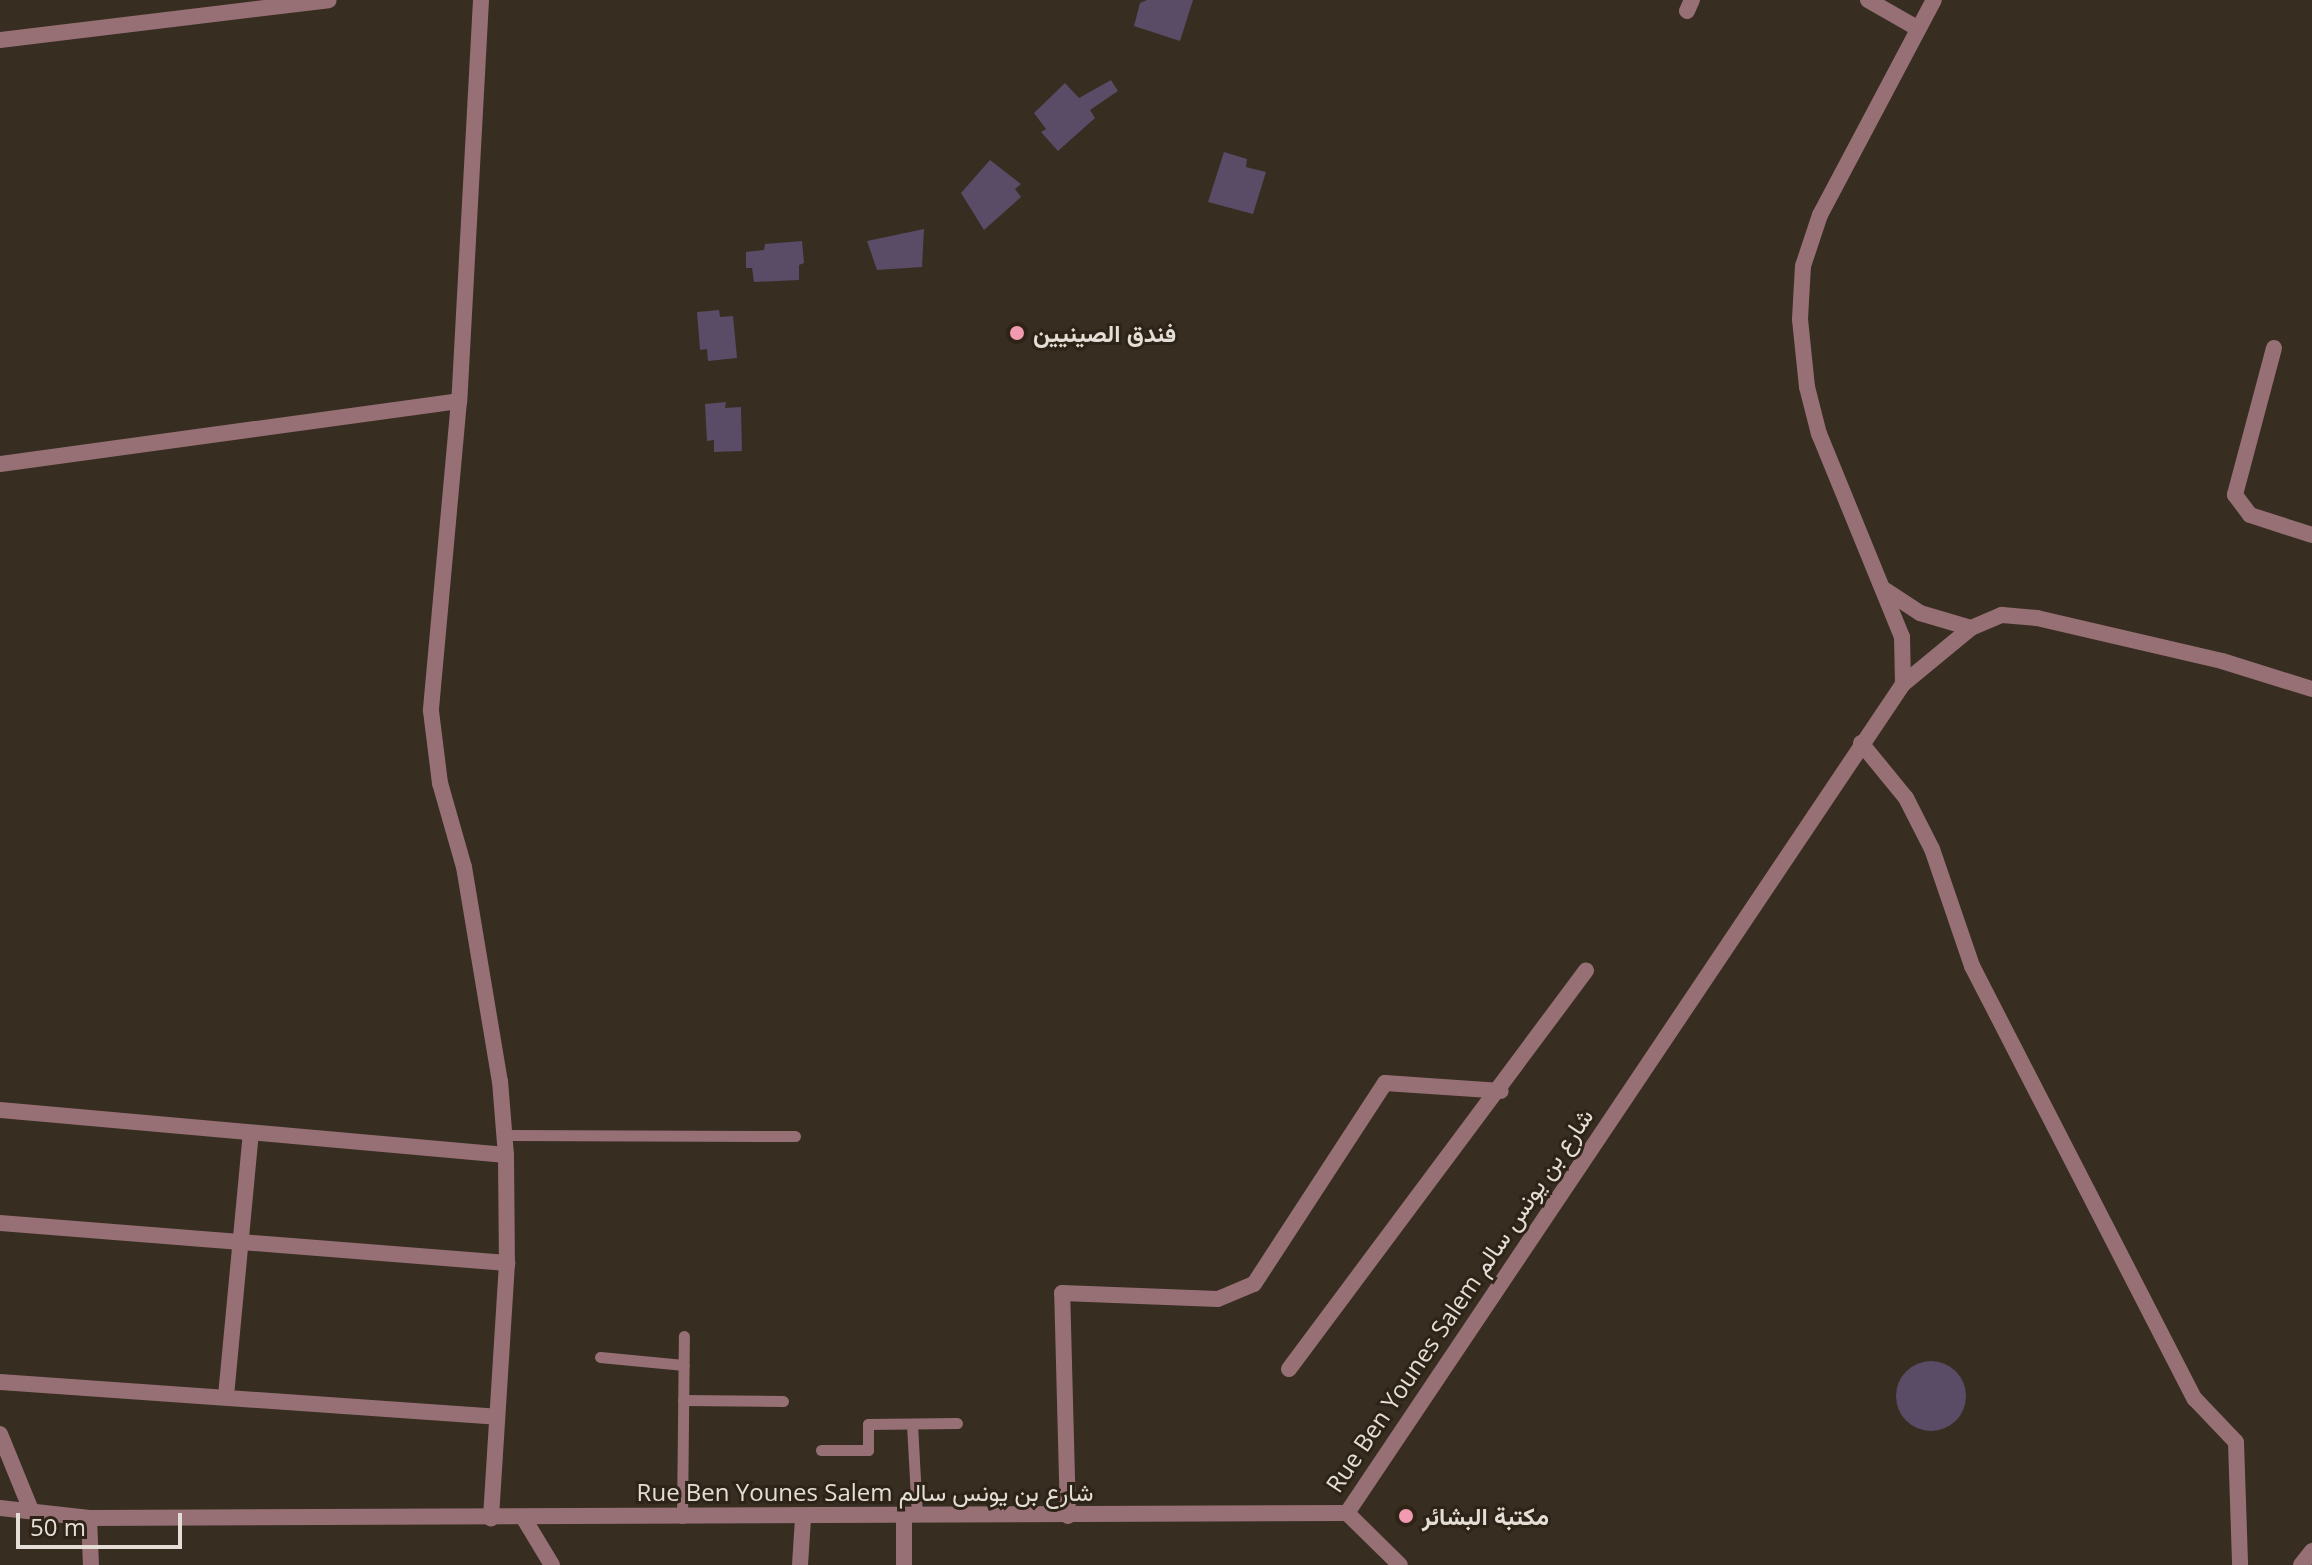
<!DOCTYPE html>
<html>
<head>
<meta charset="utf-8">
<style>
  body { margin:0 }
  #map { position:relative; width:2312px; height:1565px; overflow:hidden; background:#382d21; font-family:"Open Sans",Vazirmatn,sans-serif }
  div>[style] { position:absolute }
  .building>* { inset:0; background:#5a4b66 }
  .round { border-radius:50% }
  .service>* { height:11px; margin:-5.5px; padding:0 5.5px; transform-origin:5.5px; border-radius:5.5px; background:#967075 }
  .minor>* { height:16px; margin:-8px; padding:0 8px; transform-origin:8px; border-radius:8px; background:#967075 }
  .dots>* { width:22px; height:22px; translate:-50% -50%; box-sizing:border-box; border:4px solid #2d2417; border-radius:50% }
  span { translate:-50% -50%; white-space:nowrap; text-align:center; line-height:1.15; -webkit-text-stroke:6px #2d2417; paint-order:stroke }
  .poi-label { font-size:24px; color:#e5ded6; font-weight:700 }
  .left { translate:0 -50%; text-align:left }
  .street-label { font-size:24px; color:#e5ded6 }
  .scale { position:absolute; left:16px; top:1513px; width:166px; height:36px; box-sizing:border-box; border:4px solid #e5ded6; border-top:0; padding-left:10px; font-size:24px; line-height:28px; white-space:nowrap; color:#e5ded6; -webkit-text-stroke:6px #2d2417; paint-order:stroke }
</style>
</head>
<body>
<div id="map">
  <div class="building">
    <i style="clip-path:polygon(1147px 0,1193px 0,1180px 41px,1134px 26px,1140px 3px)"></i>
    <i style="clip-path:polygon(1111px 80px,1118px 91px,1090px 110px,1095px 118px,1058px 151px,1041px 132px,1046px 129px,1034px 113px,1065px 83px,1079px 98px)"></i>
    <i style="clip-path:polygon(1224px 152px,1247px 159px,1246px 167px,1266px 172px,1253px 214px,1208px 202px)"></i>
    <i style="clip-path:polygon(990px 160px,1021px 184px,1015px 189px,1021px 197px,984px 230px,961px 193px)"></i>
    <i style="clip-path:polygon(924px 229px,922px 267px,877px 270px,867px 241px)"></i>
    <i style="clip-path:polygon(802px 241px,804px 263px,799px 265px,799px 280px,754px 282px,752px 268px,746px 268px,746px 252px,764px 250px,765px 244px)"></i>
    <i style="clip-path:polygon(719px 310px,720px 317px,733px 316px,737px 358px,708px 361px,707px 349px,700px 350px,697px 312px)"></i>
    <i style="clip-path:polygon(726px 402px,725px 408px,741px 407px,742px 451px,714px 452px,714px 440px,707px 441px,705px 404px)"></i>
    <i class="round" style="left:1896px;top:1361px;width:70px;height:70px"></i>
  </div>
  <div class="service">
    <i style="left:504px;top:1135px;width:291px;rotate:0.2deg"></i>
    <i style="left:600px;top:1357px;width:84px;rotate:5.4deg"></i>
    <i style="left:683px;top:1400px;width:100px;rotate:0.6deg"></i>
    <i style="left:912px;top:1424px;width:92px;rotate:86.9deg"></i>
    <i style="left:821px;top:1450px;width:47px"></i>
    <i style="left:868px;top:1450px;width:26px;rotate:-90deg"></i>
    <i style="left:868px;top:1424px;width:89px;rotate:-0.6deg"></i>
    <i style="left:682px;top:1518px;width:182px;rotate:-89.4deg"></i>
  </div>
  <div class="minor">
    <i style="left:481px;top:0;width:402px;rotate:93.1deg"></i>
    <i style="left:459px;top:401px;width:311px;rotate:95.2deg"></i>
    <i style="left:431px;top:711px;width:73px;rotate:82.9deg"></i>
    <i style="left:440px;top:783px;width:87px;rotate:74.1deg"></i>
    <i style="left:464px;top:867px;width:217px;rotate:80.5deg"></i>
    <i style="left:500px;top:1081px;width:74px;rotate:85.4deg"></i>
    <i style="left:506px;top:1155px;width:108px;rotate:89.5deg"></i>
    <i style="left:507px;top:1263px;width:256px;rotate:93.6deg"></i>
    <i style="left:1868px;top:0;width:56px;rotate:29.7deg"></i>
    <i style="left:1687px;top:11px;width:12px;rotate:-66deg"></i>
    <i style="left:0;top:40px;width:331px;rotate:-6.9deg"></i>
    <i style="left:2274px;top:348px;width:152px;rotate:104.9deg"></i>
    <i style="left:2235px;top:495px;width:25px;rotate:53deg"></i>
    <i style="left:2250px;top:515px;width:65px;rotate:17.9deg"></i>
    <i style="left:0;top:464px;width:463px;rotate:-7.8deg"></i>
    <i style="left:1885px;top:590px;width:42px;rotate:33.3deg"></i>
    <i style="left:1920px;top:613px;width:53px;rotate:16.4deg"></i>
    <i style="left:1903px;top:684px;width:47px;rotate:-91.2deg"></i>
    <i style="left:1902px;top:637px;width:219px;rotate:-112.2deg"></i>
    <i style="left:1819px;top:434px;width:49px;rotate:-104.3deg"></i>
    <i style="left:1807px;top:387px;width:68px;rotate:-95.9deg"></i>
    <i style="left:1800px;top:319px;width:53px;rotate:-86.8deg"></i>
    <i style="left:1803px;top:266px;width:54px;rotate:-71.6deg"></i>
    <i style="left:1820px;top:215px;width:243px;rotate:-62.1deg"></i>
    <i style="left:1861px;top:743px;width:71px;rotate:50.7deg"></i>
    <i style="left:1906px;top:798px;width:57px;rotate:63deg"></i>
    <i style="left:1932px;top:849px;width:124px;rotate:71.1deg"></i>
    <i style="left:1972px;top:966px;width:487px;rotate:62.8deg"></i>
    <i style="left:2195px;top:1399px;width:59px;rotate:46.4deg"></i>
    <i style="left:2236px;top:1442px;width:123px;rotate:88.1deg"></i>
    <i style="left:0;top:1110px;width:508px;rotate:5.08deg"></i>
    <i style="left:0;top:1223px;width:509px;rotate:4.51deg"></i>
    <i style="left:1289px;top:1369px;width:497px;rotate:-53.3deg"></i>
    <i style="left:0;top:1382px;width:498px;rotate:4deg"></i>
    <i style="left:226px;top:1396px;width:264px;rotate:-84.6deg"></i>
    <i style="left:0;top:1434px;width:82px;rotate:67.8deg"></i>
    <i style="left:0;top:1508px;width:90px;rotate:6.4deg"></i>
    <i style="left:89px;top:1518px;width:1258px;rotate:-0.23deg"></i>
    <i style="left:1347px;top:1513px;width:998px;rotate:-56.15deg"></i>
    <i style="left:1903px;top:684px;width:88px;rotate:-39.5deg"></i>
    <i style="left:1971px;top:628px;width:34px;rotate:-23deg"></i>
    <i style="left:2002px;top:615px;width:35px;rotate:5deg"></i>
    <i style="left:2037px;top:618px;width:190px;rotate:13.1deg"></i>
    <i style="left:2222px;top:661px;width:94px;rotate:17.3deg"></i>
    <i style="left:1347px;top:1513px;width:74px;rotate:44.5deg"></i>
    <i style="left:904px;top:1516px;width:49px;rotate:90deg"></i>
    <i style="left:1068px;top:1516px;width:223px;rotate:-91.5deg"></i>
    <i style="left:1062px;top:1293px;width:156px;rotate:2.2deg"></i>
    <i style="left:1218px;top:1299px;width:39px;rotate:-23deg"></i>
    <i style="left:1254px;top:1284px;width:240px;rotate:-56.9deg"></i>
    <i style="left:1385px;top:1083px;width:116px;rotate:3.9deg"></i>
    <i style="left:523px;top:1517px;width:56px;rotate:58.9deg"></i>
    <i style="left:89px;top:1518px;width:47px;rotate:87.6deg"></i>
    <i style="left:800px;top:1565px;width:46px;rotate:-86.3deg"></i>
    <i style="left:2301px;top:1565px;width:18px;rotate:-52deg"></i>
  </div>
  <div class="dots">
    <i style="left:1017px;top:333px;background:#f29aaf"></i>
    <i style="left:1406px;top:1516px;background:#f29aaf"></i>
  </div>
  <div class="poi-label">
    <span class="left" style="left:1033px;top:333px">فندق الصينيين</span>
    <span class="left" style="left:1422px;top:1516px">مكتبة البشائر</span>
  </div>
  <div class="street-label">
    <span style="left:1459px;top:1300px;rotate:-56deg">Rue Ben Younes Salem شارع بن يونس سالم</span>
    <span style="left:865px;top:1492px">Rue Ben Younes Salem شارع بن يونس سالم</span>
  </div>
  <div class="scale">50 m</div>
</div>
</body>
</html>
